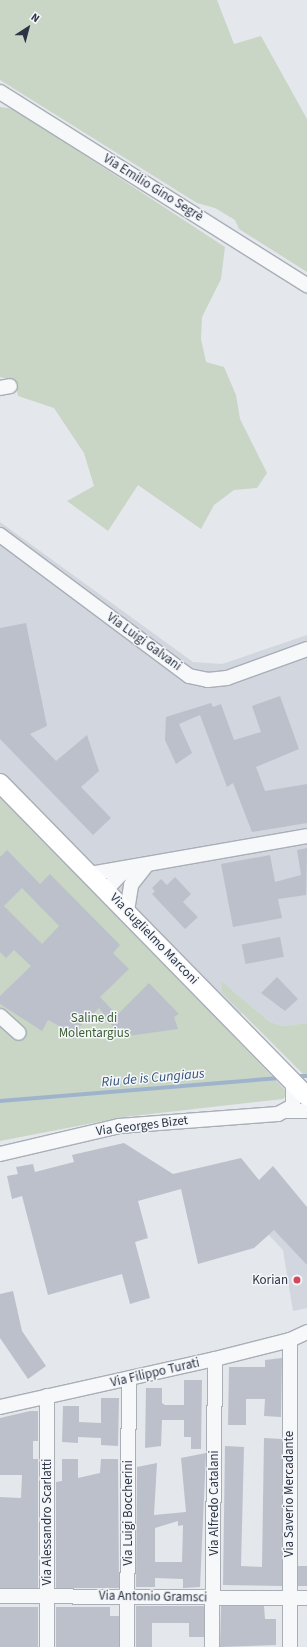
<!DOCTYPE html>
<html>
<head>
<meta charset="utf-8">
<style>
  body { margin:0 }
  #map { position:relative; width:307px; height:1647px; overflow:hidden; background:#e4e7ec; font-family:"Source Sans 3",sans-serif }
  div>[style] { position:absolute }
  .built>* { inset:0; background:#d2d6de }
  .green>* { inset:0; background:#c9d6c5 }
  .stream>* { height:3.5px; margin:-1.75px; padding:0 1.75px; transform-origin:1.75px; border-radius:1.75px; background:#9fb4cc }
  .building>* { inset:0; background:#bbc0ca; transform-origin:0 0 }
  .roads { filter:drop-shadow(1px 0 #a9aeb7) drop-shadow(-1px 0 #a9aeb7) drop-shadow(0 1px #a9aeb7) drop-shadow(0 -1px #a9aeb7) }
  .minor>* { height:14px; margin:-7px; padding:0 7px; transform-origin:7px; border-radius:7px; background:#f7f8fa }
  .major>* { height:18px; margin:-9px; padding:0 9px; transform-origin:9px; border-radius:9px; background:#fff }
  .dots>* { width:11px; height:11px; translate:-50% -50%; box-sizing:border-box; border:2px solid #f4f6f9; border-radius:50% }
  span { translate:-50% -50%; white-space:nowrap; text-align:center; line-height:1.15; -webkit-text-stroke:3px #f4f6f9; paint-order:stroke }
  .street-label { font-size:13px; color:#2b3445 }
  .park-label { font-size:13px; color:#3f6138 }
  .poi-label { font-size:13px; color:#2b3445 }
  .right { translate:-100% -50%; text-align:right }
  .water-label { font-size:14px; color:#34527a; font-style:italic }
  .north { position:absolute; left:8px; top:8px; width:40px; height:40px; -webkit-text-stroke:3px #f4f6f9; paint-order:stroke; rotate:36deg; font-size:11px; font-weight:700; line-height:16px; text-align:center; color:#2b3445 }
  .north::after { content:''; display:block; margin:auto; width:14px; height:18px; background:#2b3445; clip-path:polygon(50% 0,100% 100%,50% 72%,0 100%) }
</style>
</head>
<body>
<div id="map">
  <div class="built">
    <i style="clip-path:polygon(0 522px,193px 662px,222px 664px,307px 635px,307px 1023px,283px 1026px,270px 1022px,233px 991px,222px 993px,242px 1013px,224px 1026px,178px 1035px,0 1048px)"></i>
    <i style="clip-path:polygon(307px 1207px,307px 1308px,293px 1311px,283px 1250px,263px 1229px)"></i>
  </div>
  <div class="green">
    <i style="clip-path:polygon(0 0,217px 0,234px 44px,261px 36px,307px 119px,307px 272px,239px 229px,235px 220px,215px 208px,197px 203px,0 80px)"></i>
    <i style="clip-path:polygon(0 107px,14px 109px,225px 247px,221px 279px,202px 317px,201px 339px,206px 362px,224px 367px,236px 395px,240px 419px,267px 473px,257px 488px,234px 490px,214px 505px,201px 529px,138px 485px,108px 531px,67px 501px,94px 486px,84px 453px,54px 408px,18px 396px,15px 381px,0 377px)"></i>
    <i style="clip-path:polygon(0 792px,285px 1090px,288px 1093px,283px 1099px,124px 1117px,0 1141px)"></i>
    <i style="clip-path:polygon(221px 981px,270px 1022px,283px 1026px,307px 1023px,307px 1078px,222px 993px)"></i>
  </div>
  <div class="stream">
    <i style="left:296px;top:1076px;width:11px"></i>
    <i style="left:0;top:1101px;width:281px;rotate:-4.7deg"></i>
  </div>
  <div class="building">
    <i style="clip-path:polygon(26px 623px,47px 726px,30px 734px,56px 761px,87px 735px,99px 771px,81px 787px,111px 818px,93px 835px,0 739px,0 628px)"></i>
    <i style="clip-path:polygon(280px 696px,299px 749px,256px 767px,265px 791px,307px 784px,307px 823px,252px 832px,233px 783px,227px 787px,200px 715px,179px 724px,192px 753px,176px 764px,165px 740px,166px 717px,211px 703px,213px 707px,221px 704px,234px 740px,261px 732px,252px 706px)"></i>
    <i style="clip-path:polygon(307px 848px,306px 895px,278px 899px,282px 918px,233px 927px,221px 864px,270px 855px,275px 882px,301px 875px,297px 850px)"></i>
    <i style="clip-path:polygon(evenodd,7px 850px,40px 884px,50px 874px,120px 945px,113px 953px,129px 969px,100px 997px,117px 1015px,149px 983px,179px 1014px,174px 1017px,178px 1029px,121px 1037px,99px 1008px,73px 1033px,48px 1020px,42px 1031px,0 1004px,0 996px,31px 966px,14px 950px,6px 958px,0 952px,0 857px,7px 850px,22px 888px,59px 926px,42px 944px,4px 906px,22px 888px)"></i>
    <i style="clip-path:polygon(175px 877px,191px 894px,183px 902px,198px 917px,185px 929px,152px 894px,155px 891px,152px 888px,161px 879px,167px 885px)"></i>
    <i style="left:280px;top:937px;width:20px;height:39px;rotate:79deg"></i>
    <i style="clip-path:polygon(277px 977px,298px 999px,285px 1011px,261px 993px)"></i>
    <i style="clip-path:polygon(124px 1143px,173px 1174px,241px 1158px,259px 1180px,273px 1166px,307px 1207px,307px 1265px,274px 1230px,254px 1248px,198px 1264px,181px 1189px,138px 1201px,148px 1238px,135px 1242px,150px 1298px,130px 1304px,122px 1274px,48px 1295px,22px 1196px,12px 1199px,7px 1176px,18px 1174px,16px 1167px,33px 1164px,35px 1172px,74px 1162px,72px 1155px)"></i>
    <i style="clip-path:polygon(13px 1291px,22px 1331px,46px 1366px,28px 1379px,0 1338px,0 1294px)"></i>
    <i style="clip-path:polygon(282px 1358px,281px 1417px,264px 1416px,265px 1399px,246px 1399px,246px 1425px,228px 1425px,229px 1367px,265px 1367px,265px 1360px)"></i>
    <i style="clip-path:polygon(184px 1380px,202px 1380px,201px 1449px,191px 1449px,191px 1437px,184px 1437px,184px 1420px,162px 1420px,161px 1446px,145px 1448px,146px 1388px,162px 1388px,162px 1403px,165px 1405px,184px 1405px)"></i>
    <i style="clip-path:polygon(101px 1398px,119px 1398px,118px 1446px,101px 1445px,101px 1438px,78px 1437px,78px 1443px,62px 1442px,63px 1406px,79px 1406px,79px 1422px,101px 1423px)"></i>
    <i style="clip-path:polygon(30px 1411px,38px 1411px,38px 1441px,33px 1441px,33px 1459px,38px 1459px,38px 1588px,0 1588px,0 1497px,21px 1498px,22px 1475px,0 1475px,0 1418px)"></i>
    <i style="clip-path:polygon(264px 1438px,282px 1439px,282px 1586px,223px 1585px,225px 1446px,244px 1447px,241px 1566px,262px 1567px)"></i>
    <i style="clip-path:polygon(evenodd,206px 1453px,200px 1587px,183px 1588px,183px 1579px,155px 1578px,155px 1587px,136px 1587px,137px 1467px,157px 1463px,154px 1515px,186px 1512px,181px 1458px,206px 1453px,178px 1521px,178px 1526px,183px 1525px,182px 1562px,155px 1562px,155px 1528px,178px 1521px)"></i>
    <i style="clip-path:polygon(62px 1459px,78px 1459px,78px 1478px,100px 1473px,101px 1459px,118px 1459px,119px 1588px,56px 1588px,56px 1482px,62px 1481px)"></i>
    <i style="left:307px;top:1566px;width:20px;height:9px;rotate:90deg"></i>
    <i style="clip-path:polygon(136px 1606px,204px 1606px,204px 1637px,189px 1637px,189px 1623px,152px 1623px,152px 1647px,136px 1647px)"></i>
    <i style="clip-path:polygon(221px 1606px,264px 1606px,265px 1619px,276px 1619px,276px 1645px,220px 1647px)"></i>
    <i style="left:0;top:1607px;width:38px;height:40px"></i>
    <i style="clip-path:polygon(56px 1607px,110px 1607px,110px 1616px,119px 1616px,119px 1647px,56px 1647px)"></i>
  </div>
  <div class="roads">
    <div class="minor">
      <i style="left:0;top:92px;width:363px;rotate:32.2deg"></i>
      <i style="left:0;top:388px;width:10px;rotate:-11deg"></i>
      <i style="left:0;top:535px;width:236px;rotate:36.7deg"></i>
      <i style="left:189px;top:676px;width:19px;rotate:12deg"></i>
      <i style="left:208px;top:680px;width:19px;rotate:-6deg"></i>
      <i style="left:227px;top:678px;width:85px;rotate:-19.9deg"></i>
      <i style="left:90px;top:874px;width:220px;rotate:-9.9deg"></i>
      <i style="left:106px;top:890px;width:21px;rotate:-47deg"></i>
      <i style="left:120px;top:875px;width:14px;rotate:-25deg"></i>
      <i style="left:127px;top:911px;width:26px;rotate:-81deg"></i>
      <i style="left:131px;top:885px;width:23px;rotate:-52deg"></i>
      <i style="left:0;top:1016px;width:25px;rotate:42deg"></i>
      <i style="left:285px;top:1111px;width:22px"></i>
      <i style="left:0;top:1154px;width:122px;rotate:-13.2deg"></i>
      <i style="left:119px;top:1126px;width:159px;rotate:-4.3deg"></i>
      <i style="left:278px;top:1114px;width:17px;rotate:-28deg"></i>
      <i style="left:293px;top:1106px;width:23px;rotate:-90deg"></i>
      <i style="left:290px;top:1340px;width:307px;rotate:90deg"></i>
      <i style="left:47px;top:1396px;width:251px;rotate:90deg"></i>
      <i style="left:0;top:1407px;width:220px;rotate:-12.6deg"></i>
      <i style="left:215px;top:1359px;width:77px;rotate:-14.2deg"></i>
      <i style="left:290px;top:1340px;width:19px;rotate:-25deg"></i>
      <i style="left:0;top:1596px;width:307px;rotate:0.4deg"></i>
      <i style="left:127px;top:1647px;width:268px;rotate:-89.6deg"></i>
      <i style="left:212px;top:1647px;width:288px;rotate:-89.4deg"></i>
    </div>
    <div class="major">
      <i style="left:0;top:783px;width:439px;rotate:45.6deg"></i>
    </div>
  </div>
  <div class="dots">
    <i style="left:297px;top:1280px;background:#d1495b"></i>
  </div>
  <div class="street-label">
    <span style="left:153px;top:188px;rotate:32deg">Via Emilio Gino Segrè</span>
    <span style="left:144px;top:642px;rotate:36deg">Via Luigi Galvani</span>
    <span style="left:154px;top:939px;rotate:46deg">Via Guglielmo Marconi</span>
    <span style="left:142px;top:1126px;rotate:-7deg">Via Georges Bizet</span>
    <span style="left:155px;top:1373px;rotate:-13deg">Via Filippo Turati</span>
    <span style="left:289px;top:1494px;rotate:-90deg">Via Saverio Mercadante</span>
    <span style="left:214px;top:1503px;rotate:-90deg">Via Alfredo Catalani</span>
    <span style="left:128px;top:1513px;rotate:-90deg">Via Luigi Boccherini</span>
    <span style="left:47px;top:1522px;rotate:-90deg">Via Alessandro Scarlatti</span>
    <span style="left:153px;top:1597px;rotate:1deg">Via Antonio Gramsci</span>
  </div>
  <div class="park-label">
    <span style="left:94px;top:1026px">Saline di<br>Molentargius</span>
  </div>
  <div class="poi-label">
    <span class="right" style="left:288px;top:1280px">Korian</span>
  </div>
  <div class="water-label">
    <span style="left:153px;top:1078px;rotate:-5deg">Riu de is Cungiaus</span>
  </div>
  <div class="north">N</div>
</div>
</body>
</html>
